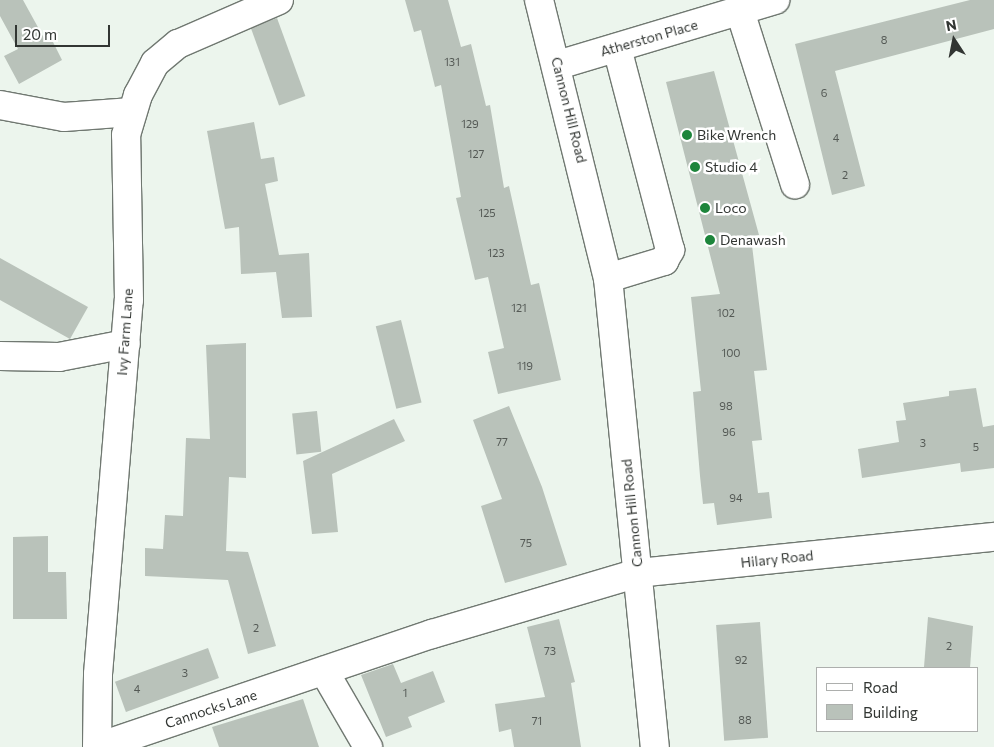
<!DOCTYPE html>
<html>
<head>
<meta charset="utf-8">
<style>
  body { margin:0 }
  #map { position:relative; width:994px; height:747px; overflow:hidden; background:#ecf5ed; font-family:Commissioner,sans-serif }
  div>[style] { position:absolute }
  .building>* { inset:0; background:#b9c2ba; transform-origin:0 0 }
  .roads { filter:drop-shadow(1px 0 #707871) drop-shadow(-1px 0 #707871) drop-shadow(0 1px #707871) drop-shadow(0 -1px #707871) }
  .minor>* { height:28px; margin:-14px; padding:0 14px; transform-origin:14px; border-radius:14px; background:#fff }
  .dots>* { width:14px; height:14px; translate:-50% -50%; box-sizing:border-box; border:2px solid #fff; border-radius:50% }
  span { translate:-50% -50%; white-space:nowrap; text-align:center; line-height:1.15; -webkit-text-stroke:5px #fff; paint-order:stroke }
  .number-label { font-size:11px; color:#545955 }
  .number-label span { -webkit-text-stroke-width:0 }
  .street-label { font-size:14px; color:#323633 }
  .poi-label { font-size:14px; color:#323633 }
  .left { translate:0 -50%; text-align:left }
  .legend { position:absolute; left:816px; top:667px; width:162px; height:65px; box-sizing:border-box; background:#fff; border:1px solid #adafad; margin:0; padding:6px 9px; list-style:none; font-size:15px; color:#323633 }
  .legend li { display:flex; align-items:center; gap:10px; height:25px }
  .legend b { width:25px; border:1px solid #adafad }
  .north { position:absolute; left:929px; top:15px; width:50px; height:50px; -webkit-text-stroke:4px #fff; paint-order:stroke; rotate:349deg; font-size:14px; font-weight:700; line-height:20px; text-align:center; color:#323633 }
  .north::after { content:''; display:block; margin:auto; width:18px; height:22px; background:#323633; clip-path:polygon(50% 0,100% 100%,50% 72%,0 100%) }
  .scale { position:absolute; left:15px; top:25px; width:95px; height:22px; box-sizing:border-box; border:2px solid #323633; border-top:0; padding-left:6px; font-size:15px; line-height:18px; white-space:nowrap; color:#323633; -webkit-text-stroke:4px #fff; paint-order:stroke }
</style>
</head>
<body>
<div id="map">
  <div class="building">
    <i style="clip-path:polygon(0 0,23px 0,45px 40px,50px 36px,62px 60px,19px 84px,4px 56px,18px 49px,0 16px)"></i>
    <i style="clip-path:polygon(405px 0,448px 0,461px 47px,471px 44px,486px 106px,490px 105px,504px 188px,509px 186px,531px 285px,539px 283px,561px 380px,498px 394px,488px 352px,504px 348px,488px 277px,475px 280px,456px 198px,461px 197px,441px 85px,435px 87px,421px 30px,414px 32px)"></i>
    <i style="clip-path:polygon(970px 0,994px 0,994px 29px,835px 71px,865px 186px,832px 195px,795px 44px)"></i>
    <i style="left:277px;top:18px;width:83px;height:28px;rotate:70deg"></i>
    <i style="clip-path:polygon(714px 71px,759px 235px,751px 237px,767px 370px,754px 371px,762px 440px,752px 441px,758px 493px,769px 492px,772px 518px,717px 525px,714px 503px,703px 504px,700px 476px,693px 392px,701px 391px,691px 297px,720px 294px,666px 82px)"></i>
    <i style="clip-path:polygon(254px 122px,261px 159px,274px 157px,278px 181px,265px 184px,279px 255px,309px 253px,312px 317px,282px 318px,276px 272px,241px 274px,239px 227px,225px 229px,207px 131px)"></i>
    <i style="clip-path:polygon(0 258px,88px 307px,70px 339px,0 300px)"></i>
    <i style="left:401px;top:320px;width:85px;height:26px;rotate:76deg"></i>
    <i style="clip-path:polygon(246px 343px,246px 478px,229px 477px,226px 551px,248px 552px,276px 646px,248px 654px,228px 580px,145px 576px,145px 548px,163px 549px,165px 515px,183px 516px,186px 438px,210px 439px,206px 345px)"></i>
    <i style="clip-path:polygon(976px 388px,983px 427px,994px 425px,994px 468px,961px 472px,960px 463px,862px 478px,858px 449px,899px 442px,896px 421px,906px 420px,903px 403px,949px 396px,949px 391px)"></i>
    <i style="clip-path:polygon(509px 406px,542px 487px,567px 565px,505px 583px,481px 506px,502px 499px,473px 420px)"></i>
    <i style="left:317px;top:411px;width:41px;height:25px;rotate:84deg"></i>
    <i style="clip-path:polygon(394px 419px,405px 441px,332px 474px,338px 532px,312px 534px,303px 461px)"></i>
    <i style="clip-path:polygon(48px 536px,48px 572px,66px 572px,67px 619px,13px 619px,13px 537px)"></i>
    <i style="clip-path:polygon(928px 617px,973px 626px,970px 668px,924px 667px)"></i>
    <i style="clip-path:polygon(559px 619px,575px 682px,571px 683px,581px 747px,514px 747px,511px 729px,499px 732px,495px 704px,545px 697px,527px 627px)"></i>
    <i style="left:760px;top:622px;width:116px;height:44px;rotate:86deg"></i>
    <i style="left:208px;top:648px;width:32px;height:99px;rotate:70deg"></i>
    <i style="clip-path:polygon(393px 664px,401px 683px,433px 671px,445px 702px,408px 717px,412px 727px,386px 737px,361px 675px)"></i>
    <i style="clip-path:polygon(303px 699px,319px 747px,219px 747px,212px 727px)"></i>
  </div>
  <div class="roads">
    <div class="minor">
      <i style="left:539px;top:0;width:286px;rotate:76.1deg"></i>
      <i style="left:608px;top:278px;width:471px;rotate:84.3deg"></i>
      <i style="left:740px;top:11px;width:182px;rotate:72.4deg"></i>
      <i style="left:558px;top:65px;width:227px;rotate:-16.7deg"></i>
      <i style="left:0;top:105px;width:65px;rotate:10.6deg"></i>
      <i style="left:64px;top:117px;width:68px;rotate:-4.2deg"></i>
      <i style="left:608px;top:278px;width:59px;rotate:-16.9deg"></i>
      <i style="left:664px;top:261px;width:13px;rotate:-61deg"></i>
      <i style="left:670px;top:250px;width:209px;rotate:-104.7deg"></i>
      <i style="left:0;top:356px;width:59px;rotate:1deg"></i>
      <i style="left:59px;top:357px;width:68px;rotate:-11deg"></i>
      <i style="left:324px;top:671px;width:88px;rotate:59.9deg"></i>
      <i style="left:97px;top:747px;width:73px;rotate:-89.2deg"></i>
      <i style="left:98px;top:674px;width:375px;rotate:-85.3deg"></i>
      <i style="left:129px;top:300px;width:165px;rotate:-91deg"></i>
      <i style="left:126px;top:135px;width:42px;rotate:-73.3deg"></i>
      <i style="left:138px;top:95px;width:36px;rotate:-62deg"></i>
      <i style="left:155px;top:63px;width:30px;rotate:-40deg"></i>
      <i style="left:178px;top:44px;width:110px;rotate:-23.5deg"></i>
      <i style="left:98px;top:747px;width:353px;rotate:-18.7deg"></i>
      <i style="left:432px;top:634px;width:215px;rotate:-16.5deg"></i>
      <i style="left:638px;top:573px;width:358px;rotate:-5.8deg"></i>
    </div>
  </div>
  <div class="dots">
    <i style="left:687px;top:135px;background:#1d853b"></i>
    <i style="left:695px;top:167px;background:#1d853b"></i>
    <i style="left:705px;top:208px;background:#1d853b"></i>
    <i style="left:710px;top:240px;background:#1d853b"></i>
  </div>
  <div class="number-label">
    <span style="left:884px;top:40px">8</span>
    <span style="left:452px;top:62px">131</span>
    <span style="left:824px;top:93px">6</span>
    <span style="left:470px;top:124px">129</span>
    <span style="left:836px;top:138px">4</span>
    <span style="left:476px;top:154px">127</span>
    <span style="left:845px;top:175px">2</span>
    <span style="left:487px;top:213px">125</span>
    <span style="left:496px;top:253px">123</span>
    <span style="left:519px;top:308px">121</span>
    <span style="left:726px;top:313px">102</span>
    <span style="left:731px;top:353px">100</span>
    <span style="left:525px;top:366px">119</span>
    <span style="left:726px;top:406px">98</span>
    <span style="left:729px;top:432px">96</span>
    <span style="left:502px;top:442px">77</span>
    <span style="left:923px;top:443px">3</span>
    <span style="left:976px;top:447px">5</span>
    <span style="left:736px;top:498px">94</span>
    <span style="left:526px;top:543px">75</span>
    <span style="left:256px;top:628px">2</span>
    <span style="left:949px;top:646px">2</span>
    <span style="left:550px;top:651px">73</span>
    <span style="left:741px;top:660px">92</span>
    <span style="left:185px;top:673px">3</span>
    <span style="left:137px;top:689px">4</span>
    <span style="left:405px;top:693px">1</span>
    <span style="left:745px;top:720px">88</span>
    <span style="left:537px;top:721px">71</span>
  </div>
  <div class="street-label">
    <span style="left:649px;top:38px;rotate:-16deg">Atherston Place</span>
    <span style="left:569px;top:110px;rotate:76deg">Cannon Hill Road</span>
    <span style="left:125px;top:332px;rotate:-86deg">Ivy Farm Lane</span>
    <span style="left:632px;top:513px;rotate:-96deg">Cannon Hill Road</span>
    <span style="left:777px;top:559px;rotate:-6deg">Hilary Road</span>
    <span style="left:211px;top:709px;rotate:-18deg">Cannocks Lane</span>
  </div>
  <div class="poi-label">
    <span class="left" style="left:697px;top:135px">Bike Wrench</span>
    <span class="left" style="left:705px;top:167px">Studio 4</span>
    <span class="left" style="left:715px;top:208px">Loco</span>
    <span class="left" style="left:720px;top:240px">Denawash</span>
  </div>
  <ul class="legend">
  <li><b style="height:6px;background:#fff"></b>Road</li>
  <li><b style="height:14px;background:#b9c2ba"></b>Building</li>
  </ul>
  <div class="north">N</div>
  <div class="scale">20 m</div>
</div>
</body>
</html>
